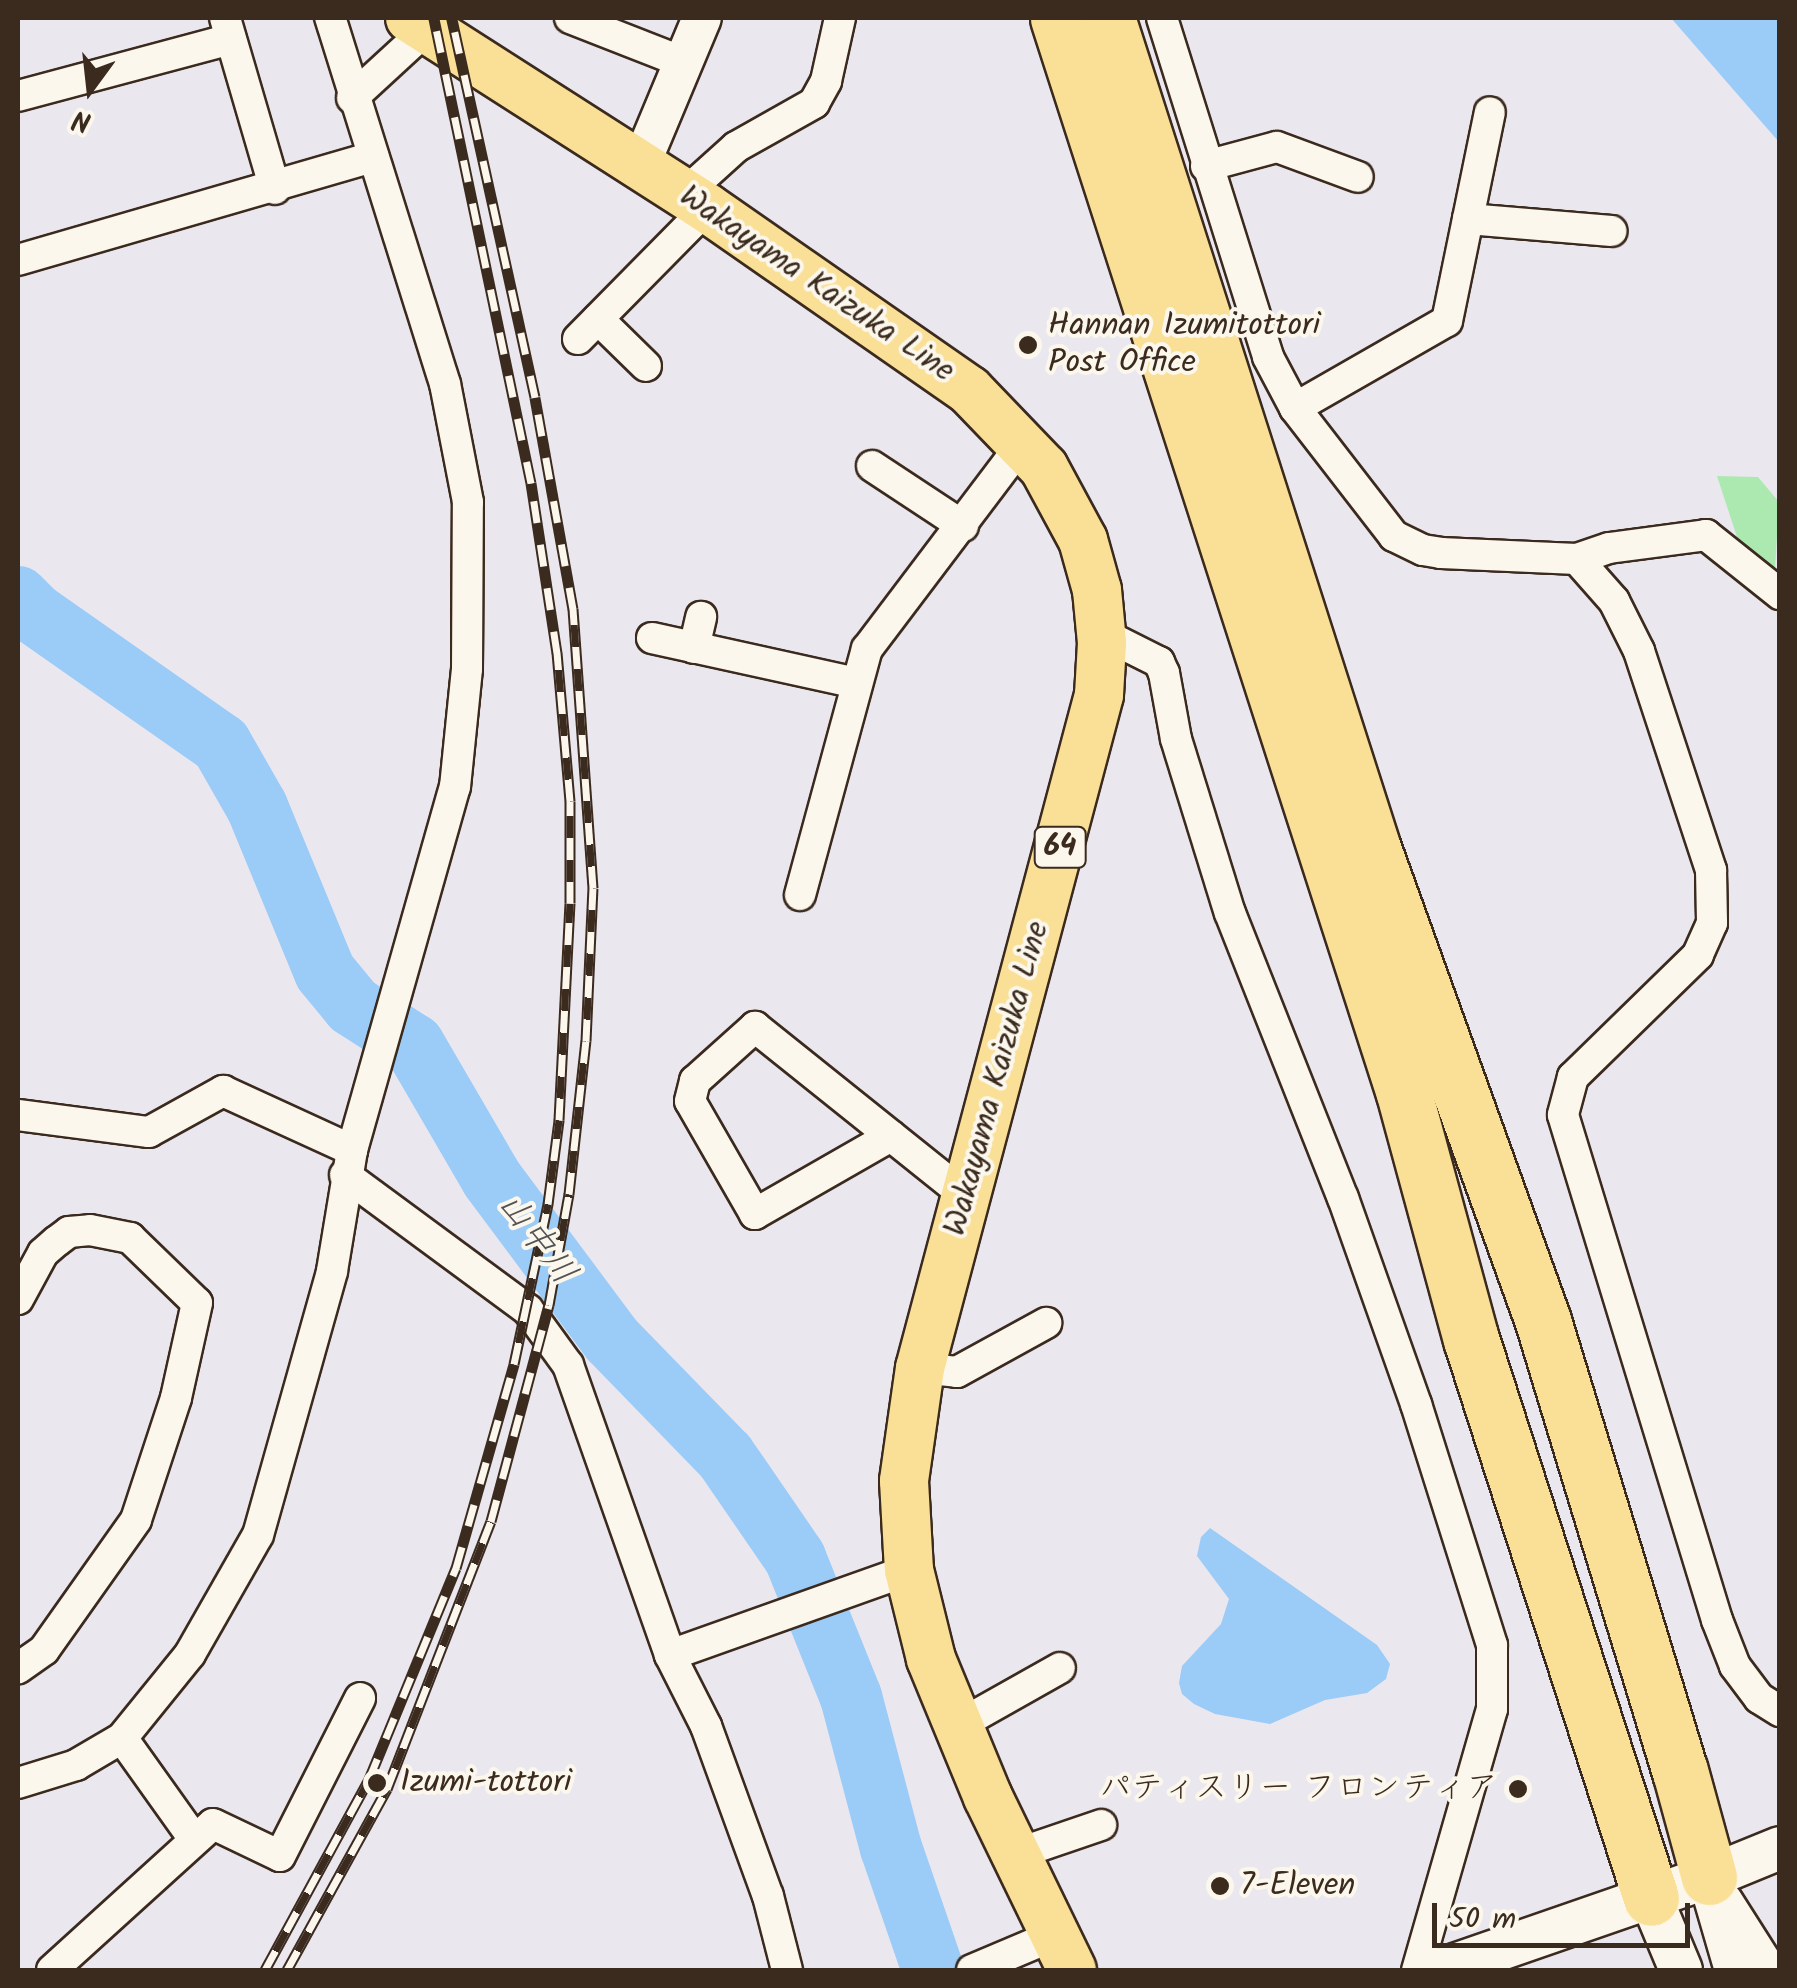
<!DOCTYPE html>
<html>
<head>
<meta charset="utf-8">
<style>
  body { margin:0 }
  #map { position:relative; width:1797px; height:1988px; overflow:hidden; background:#ebe7ef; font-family:Kalam,"Klee One",sans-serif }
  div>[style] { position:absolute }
  .green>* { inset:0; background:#ace9b0 }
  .water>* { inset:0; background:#9bcbf7 }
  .river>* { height:62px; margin:-31px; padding:0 31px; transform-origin:31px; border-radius:31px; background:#9bcbf7 }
  .roads { filter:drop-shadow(2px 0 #3b2a1e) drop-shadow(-2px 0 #3b2a1e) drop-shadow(0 2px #3b2a1e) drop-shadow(0 -2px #3b2a1e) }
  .minor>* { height:30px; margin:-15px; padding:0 15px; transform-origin:15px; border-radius:15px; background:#fbf7ec }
  .tertiary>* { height:38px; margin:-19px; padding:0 19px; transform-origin:19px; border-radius:19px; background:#fbf7ec }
  .secondary>* { height:42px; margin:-21px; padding:0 21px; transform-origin:21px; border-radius:21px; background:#fbf7ec }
  .primary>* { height:48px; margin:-24px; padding:0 24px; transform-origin:24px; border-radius:24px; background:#fadf96 }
  .motorway>* { height:55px; margin:-27.5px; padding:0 27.5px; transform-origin:27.5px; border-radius:27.5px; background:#fadf96 }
  .rail>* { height:11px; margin-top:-5.5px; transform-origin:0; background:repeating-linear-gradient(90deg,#fbf7ec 0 22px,#3b2a1e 0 44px); box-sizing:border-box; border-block:2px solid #3b2a1e }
  .dots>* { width:28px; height:28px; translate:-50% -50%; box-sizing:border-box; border:5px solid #fbf7ec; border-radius:50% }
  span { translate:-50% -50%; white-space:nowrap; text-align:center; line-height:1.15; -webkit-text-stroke:8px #fbf7ec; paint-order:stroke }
  .shield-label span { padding:2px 8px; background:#fbf7ec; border:2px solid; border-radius:8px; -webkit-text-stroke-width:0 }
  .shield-label { font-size:30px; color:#3b2a1e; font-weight:700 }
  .street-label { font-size:32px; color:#3b2a1e }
  .poi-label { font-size:32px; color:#3b2a1e }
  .left { translate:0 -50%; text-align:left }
  .right { translate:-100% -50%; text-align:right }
  .water-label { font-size:35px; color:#535254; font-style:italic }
  .frame { position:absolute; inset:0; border:20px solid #3b2a1e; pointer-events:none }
  .north { position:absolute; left:40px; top:40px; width:100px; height:100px; -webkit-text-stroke:8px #fbf7ec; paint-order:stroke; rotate:195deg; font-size:28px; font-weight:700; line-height:40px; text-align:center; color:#3b2a1e }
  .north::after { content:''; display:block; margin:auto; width:35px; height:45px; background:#3b2a1e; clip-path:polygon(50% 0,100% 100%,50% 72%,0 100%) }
  .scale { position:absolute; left:1432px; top:1903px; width:258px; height:45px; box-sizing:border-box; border:5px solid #3b2a1e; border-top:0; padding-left:12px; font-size:30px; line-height:35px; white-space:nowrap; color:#3b2a1e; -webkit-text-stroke:8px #fbf7ec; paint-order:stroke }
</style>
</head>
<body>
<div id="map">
  <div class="green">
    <i style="clip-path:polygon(1717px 476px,1758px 477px,1779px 502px,1775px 570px,1737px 537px)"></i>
  </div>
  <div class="water">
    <i style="clip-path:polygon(1671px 18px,1779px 18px,1779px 142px)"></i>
    <i style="clip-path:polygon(1210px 1528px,1377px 1645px,1390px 1664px,1386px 1679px,1367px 1693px,1325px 1700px,1270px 1724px,1215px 1714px,1194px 1704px,1182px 1694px,1179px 1683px,1182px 1666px,1221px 1624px,1229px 1599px,1197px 1556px,1201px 1537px)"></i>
  </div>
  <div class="river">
    <i style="left:18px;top:597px;width:24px;rotate:45deg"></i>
    <i style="left:35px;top:614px;width:227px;rotate:35deg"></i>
    <i style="left:221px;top:744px;width:73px;rotate:60.3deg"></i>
    <i style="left:257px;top:807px;width:178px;rotate:67.6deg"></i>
    <i style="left:325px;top:972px;width:44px;rotate:50.5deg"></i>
    <i style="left:353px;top:1006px;width:72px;rotate:32.6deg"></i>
    <i style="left:414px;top:1045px;width:155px;rotate:59.8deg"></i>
    <i style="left:492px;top:1179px;width:201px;rotate:53.3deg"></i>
    <i style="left:612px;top:1340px;width:162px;rotate:45.8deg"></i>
    <i style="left:725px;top:1456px;width:124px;rotate:55.5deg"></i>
    <i style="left:795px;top:1558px;width:150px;rotate:68.1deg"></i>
    <i style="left:851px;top:1697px;width:156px;rotate:75.2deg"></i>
    <i style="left:891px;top:1848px;width:129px;rotate:71deg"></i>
  </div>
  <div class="roads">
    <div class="minor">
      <i style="left:225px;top:18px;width:178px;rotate:73.7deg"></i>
      <i style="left:570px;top:18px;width:121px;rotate:21.3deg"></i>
      <i style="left:1162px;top:18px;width:355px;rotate:72.6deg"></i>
      <i style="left:1268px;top:357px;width:58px;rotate:62.1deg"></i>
      <i style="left:1295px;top:408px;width:162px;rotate:52.3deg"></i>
      <i style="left:1394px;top:536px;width:32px;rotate:26deg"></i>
      <i style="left:1423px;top:550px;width:18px;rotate:9deg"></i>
      <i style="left:1441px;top:553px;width:136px;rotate:2.5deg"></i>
      <i style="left:1577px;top:559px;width:56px;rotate:48.6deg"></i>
      <i style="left:1614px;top:601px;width:56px;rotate:63.4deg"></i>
      <i style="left:1639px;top:651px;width:231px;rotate:71.8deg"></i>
      <i style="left:1711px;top:870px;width:53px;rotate:88.9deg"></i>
      <i style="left:1712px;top:923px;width:35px;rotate:114deg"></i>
      <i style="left:1698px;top:955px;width:175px;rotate:135.7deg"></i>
      <i style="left:1573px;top:1077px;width:39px;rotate:105deg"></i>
      <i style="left:1563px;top:1115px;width:528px;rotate:73.04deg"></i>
      <i style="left:1717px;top:1620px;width:49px;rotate:68.6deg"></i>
      <i style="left:1735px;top:1666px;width:40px;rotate:53deg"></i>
      <i style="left:1759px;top:1698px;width:25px;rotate:32deg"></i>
      <i style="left:18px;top:96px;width:220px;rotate:-15deg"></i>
      <i style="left:352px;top:98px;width:102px;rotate:-42.6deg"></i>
      <i style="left:1206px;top:166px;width:73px;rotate:-15deg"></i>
      <i style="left:1277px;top:147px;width:86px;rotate:20.3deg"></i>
      <i style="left:684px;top:194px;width:70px;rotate:-42.1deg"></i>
      <i style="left:736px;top:147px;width:90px;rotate:-29.4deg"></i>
      <i style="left:814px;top:103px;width:25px;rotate:-61deg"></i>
      <i style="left:826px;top:81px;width:65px;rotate:-77.5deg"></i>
      <i style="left:1468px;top:219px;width:144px;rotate:4.8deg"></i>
      <i style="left:18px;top:260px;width:370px;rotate:-16.2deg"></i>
      <i style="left:598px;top:319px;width:67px;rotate:44.4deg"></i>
      <i style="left:578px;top:339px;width:184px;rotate:-45.4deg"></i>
      <i style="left:1295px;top:408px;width:175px;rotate:-29.8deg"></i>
      <i style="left:1447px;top:321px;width:213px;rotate:-78.4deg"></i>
      <i style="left:872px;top:466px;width:109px;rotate:33.4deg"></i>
      <i style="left:1577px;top:559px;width:34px;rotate:-19deg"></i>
      <i style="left:1609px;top:548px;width:98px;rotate:-7.6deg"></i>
      <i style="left:1706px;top:535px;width:95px;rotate:38.6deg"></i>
      <i style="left:1101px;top:633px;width:65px;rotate:26.6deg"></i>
      <i style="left:1159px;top:662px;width:12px;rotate:66deg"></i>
      <i style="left:1164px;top:673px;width:67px;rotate:79.7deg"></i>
      <i style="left:1176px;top:739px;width:182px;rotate:72.8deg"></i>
      <i style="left:1230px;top:913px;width:307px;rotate:68.4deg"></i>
      <i style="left:1343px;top:1198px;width:219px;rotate:70.5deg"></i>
      <i style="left:1416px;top:1404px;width:253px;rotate:72.5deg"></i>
      <i style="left:1492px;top:1645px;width:64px;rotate:90deg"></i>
      <i style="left:1492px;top:1709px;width:272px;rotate:106deg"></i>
      <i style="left:652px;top:638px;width:210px;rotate:12.4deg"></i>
      <i style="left:694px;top:648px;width:32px;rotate:-77deg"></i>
      <i style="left:800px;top:895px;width:255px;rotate:-74.8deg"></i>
      <i style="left:867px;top:649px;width:258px;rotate:-52.9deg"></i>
      <i style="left:18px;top:1115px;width:132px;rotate:7.4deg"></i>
      <i style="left:149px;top:1132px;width:85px;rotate:-29deg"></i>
      <i style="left:223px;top:1091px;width:142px;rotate:24.6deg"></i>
      <i style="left:891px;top:1136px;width:157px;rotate:150.2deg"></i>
      <i style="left:755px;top:1214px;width:130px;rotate:-119.9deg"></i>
      <i style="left:690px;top:1101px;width:21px;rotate:-76deg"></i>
      <i style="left:695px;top:1081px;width:81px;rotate:-42deg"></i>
      <i style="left:755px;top:1027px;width:272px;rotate:38.7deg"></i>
      <i style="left:345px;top:1175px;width:227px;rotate:36.4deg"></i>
      <i style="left:528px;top:1310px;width:68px;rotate:54deg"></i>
      <i style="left:568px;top:1365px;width:307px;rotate:70.6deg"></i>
      <i style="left:670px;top:1655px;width:80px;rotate:63.1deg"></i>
      <i style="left:706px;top:1726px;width:181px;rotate:70deg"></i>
      <i style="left:768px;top:1896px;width:76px;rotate:75.6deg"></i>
      <i style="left:18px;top:1299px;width:52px;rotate:-61.5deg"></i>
      <i style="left:43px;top:1253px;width:18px;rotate:-41deg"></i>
      <i style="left:57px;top:1241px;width:15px;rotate:-37deg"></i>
      <i style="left:69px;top:1232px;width:21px;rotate:-5deg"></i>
      <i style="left:90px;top:1230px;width:41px;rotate:11.3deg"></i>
      <i style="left:130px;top:1238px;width:93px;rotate:44.1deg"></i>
      <i style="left:197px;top:1303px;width:97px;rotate:102.5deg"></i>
      <i style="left:176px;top:1398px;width:128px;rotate:108.2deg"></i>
      <i style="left:136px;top:1520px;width:159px;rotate:125.3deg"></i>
      <i style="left:44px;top:1650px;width:32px;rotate:145deg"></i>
      <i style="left:920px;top:1368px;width:37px;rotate:6deg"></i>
      <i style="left:957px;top:1372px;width:102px;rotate:-28.8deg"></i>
      <i style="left:670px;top:1655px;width:254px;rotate:-19.6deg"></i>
      <i style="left:957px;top:1726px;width:118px;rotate:-29.4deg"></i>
      <i style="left:122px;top:1738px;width:124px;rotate:54.5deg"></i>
      <i style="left:18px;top:1783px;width:61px;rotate:-17.2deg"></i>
      <i style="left:76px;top:1765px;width:53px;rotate:-30.4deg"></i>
      <i style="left:122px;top:1738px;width:108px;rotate:-51deg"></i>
      <i style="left:190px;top:1654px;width:137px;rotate:-60.3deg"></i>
      <i style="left:258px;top:1535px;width:274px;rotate:-74.3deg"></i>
      <i style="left:332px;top:1271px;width:123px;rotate:-80.6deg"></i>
      <i style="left:352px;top:1150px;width:377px;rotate:-74.2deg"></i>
      <i style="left:455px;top:787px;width:119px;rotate:-84.2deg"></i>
      <i style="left:467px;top:669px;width:167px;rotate:-89.7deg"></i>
      <i style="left:468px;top:502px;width:120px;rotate:-101deg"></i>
      <i style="left:445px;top:384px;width:384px;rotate:-107.4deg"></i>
      <i style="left:1016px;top:1854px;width:90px;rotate:-18.8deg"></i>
      <i style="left:52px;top:1970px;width:217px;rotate:-42.2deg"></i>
      <i style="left:213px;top:1824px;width:74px;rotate:25.5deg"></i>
      <i style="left:280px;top:1856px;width:177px;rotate:-63.1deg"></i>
      <i style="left:972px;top:1970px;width:90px;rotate:-22.9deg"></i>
    </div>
    <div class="tertiary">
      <i style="left:640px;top:166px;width:160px;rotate:-67.3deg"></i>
      <i style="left:1723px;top:1901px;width:82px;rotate:57.5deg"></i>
    </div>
    <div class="secondary">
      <i style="left:1709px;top:1877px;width:97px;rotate:73.8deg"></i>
      <i style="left:1651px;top:1898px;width:78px;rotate:67.4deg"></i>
      <i style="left:1440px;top:1970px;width:285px;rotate:-19.1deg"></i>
      <i style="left:1709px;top:1877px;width:77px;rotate:-22.2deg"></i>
    </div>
    <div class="primary">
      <i style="left:410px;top:18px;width:353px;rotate:32.6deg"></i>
      <i style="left:707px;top:208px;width:319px;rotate:34.8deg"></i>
      <i style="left:969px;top:390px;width:108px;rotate:46.1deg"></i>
      <i style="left:1044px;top:468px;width:82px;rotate:61.6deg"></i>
      <i style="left:1083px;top:540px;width:52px;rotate:74.4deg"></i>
      <i style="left:1097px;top:590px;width:53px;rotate:84.6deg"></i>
      <i style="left:1102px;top:643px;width:52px;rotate:93.3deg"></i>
      <i style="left:1099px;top:695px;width:696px;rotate:104.89deg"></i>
      <i style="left:920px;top:1368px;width:114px;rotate:98.1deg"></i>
      <i style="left:904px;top:1481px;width:89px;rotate:86.8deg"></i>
      <i style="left:909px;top:1570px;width:92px;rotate:76.1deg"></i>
      <i style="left:931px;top:1659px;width:149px;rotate:67.6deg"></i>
      <i style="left:988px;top:1797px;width:192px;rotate:64.1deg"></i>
    </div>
    <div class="motorway">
      <i style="left:1058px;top:18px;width:1129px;rotate:72.16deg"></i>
      <i style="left:1404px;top:1093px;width:255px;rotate:74.8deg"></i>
      <i style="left:1471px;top:1339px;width:587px;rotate:72.15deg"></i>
      <i style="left:1107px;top:18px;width:869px;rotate:72.25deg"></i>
      <i style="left:1372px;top:846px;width:505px;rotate:70.2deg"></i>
      <i style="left:1543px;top:1321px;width:470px;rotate:73.1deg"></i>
      <i style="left:1680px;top:1771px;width:110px;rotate:74.7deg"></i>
    </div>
  </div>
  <div class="rail">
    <i style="left:265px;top:1970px;width:217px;rotate:-61.4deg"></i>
    <i style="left:369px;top:1779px;width:228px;rotate:-67.6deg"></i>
    <i style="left:456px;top:1568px;width:212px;rotate:-74.1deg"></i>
    <i style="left:514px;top:1364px;width:164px;rotate:-78deg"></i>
    <i style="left:548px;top:1204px;width:85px;rotate:-82.5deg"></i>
    <i style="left:559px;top:1120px;width:217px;rotate:-87.1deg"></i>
    <i style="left:570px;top:903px;width:102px;rotate:-90deg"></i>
    <i style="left:570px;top:801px;width:149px;rotate:-95deg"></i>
    <i style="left:557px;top:653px;width:172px;rotate:-98.7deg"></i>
    <i style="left:531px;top:483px;width:475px;rotate:-101.8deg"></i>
    <i style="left:287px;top:1970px;width:207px;rotate:-61.1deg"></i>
    <i style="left:387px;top:1789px;width:287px;rotate:-68.8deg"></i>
    <i style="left:491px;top:1521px;width:224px;rotate:-75deg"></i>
    <i style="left:549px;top:1305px;width:113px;rotate:-79.8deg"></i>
    <i style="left:569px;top:1194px;width:154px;rotate:-83.7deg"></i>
    <i style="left:586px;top:1041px;width:153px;rotate:-87.4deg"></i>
    <i style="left:593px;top:888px;width:280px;rotate:-94.1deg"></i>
    <i style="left:573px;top:609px;width:215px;rotate:-100.2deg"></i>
    <i style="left:535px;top:397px;width:388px;rotate:-102.4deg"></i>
  </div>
  <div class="dots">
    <i style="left:1028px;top:345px;background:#3b2a1e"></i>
    <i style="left:377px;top:1783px;background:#3b2a1e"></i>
    <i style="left:1518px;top:1789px;background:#3b2a1e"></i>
    <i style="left:1220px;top:1886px;background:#3b2a1e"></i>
  </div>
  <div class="shield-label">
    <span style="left:1060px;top:847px">64</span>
  </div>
  <div class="street-label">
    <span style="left:816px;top:285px;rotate:34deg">Wakayama Kaizuka Line</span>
    <span style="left:998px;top:1079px;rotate:-75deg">Wakayama Kaizuka Line</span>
  </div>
  <div class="poi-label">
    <span class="left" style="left:1048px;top:345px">Hannan Izumitottori<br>Post Office</span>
    <span class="left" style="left:400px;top:1783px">Izumi-tottori</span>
    <span class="right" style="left:1498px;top:1789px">パティスリー フロンティア</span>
    <span class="left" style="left:1240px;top:1886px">7-Eleven</span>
  </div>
  <div class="water-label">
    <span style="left:536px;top:1239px;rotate:53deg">山中川</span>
  </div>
  <div class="frame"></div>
  <div class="north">N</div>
  <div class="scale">50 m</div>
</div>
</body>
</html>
